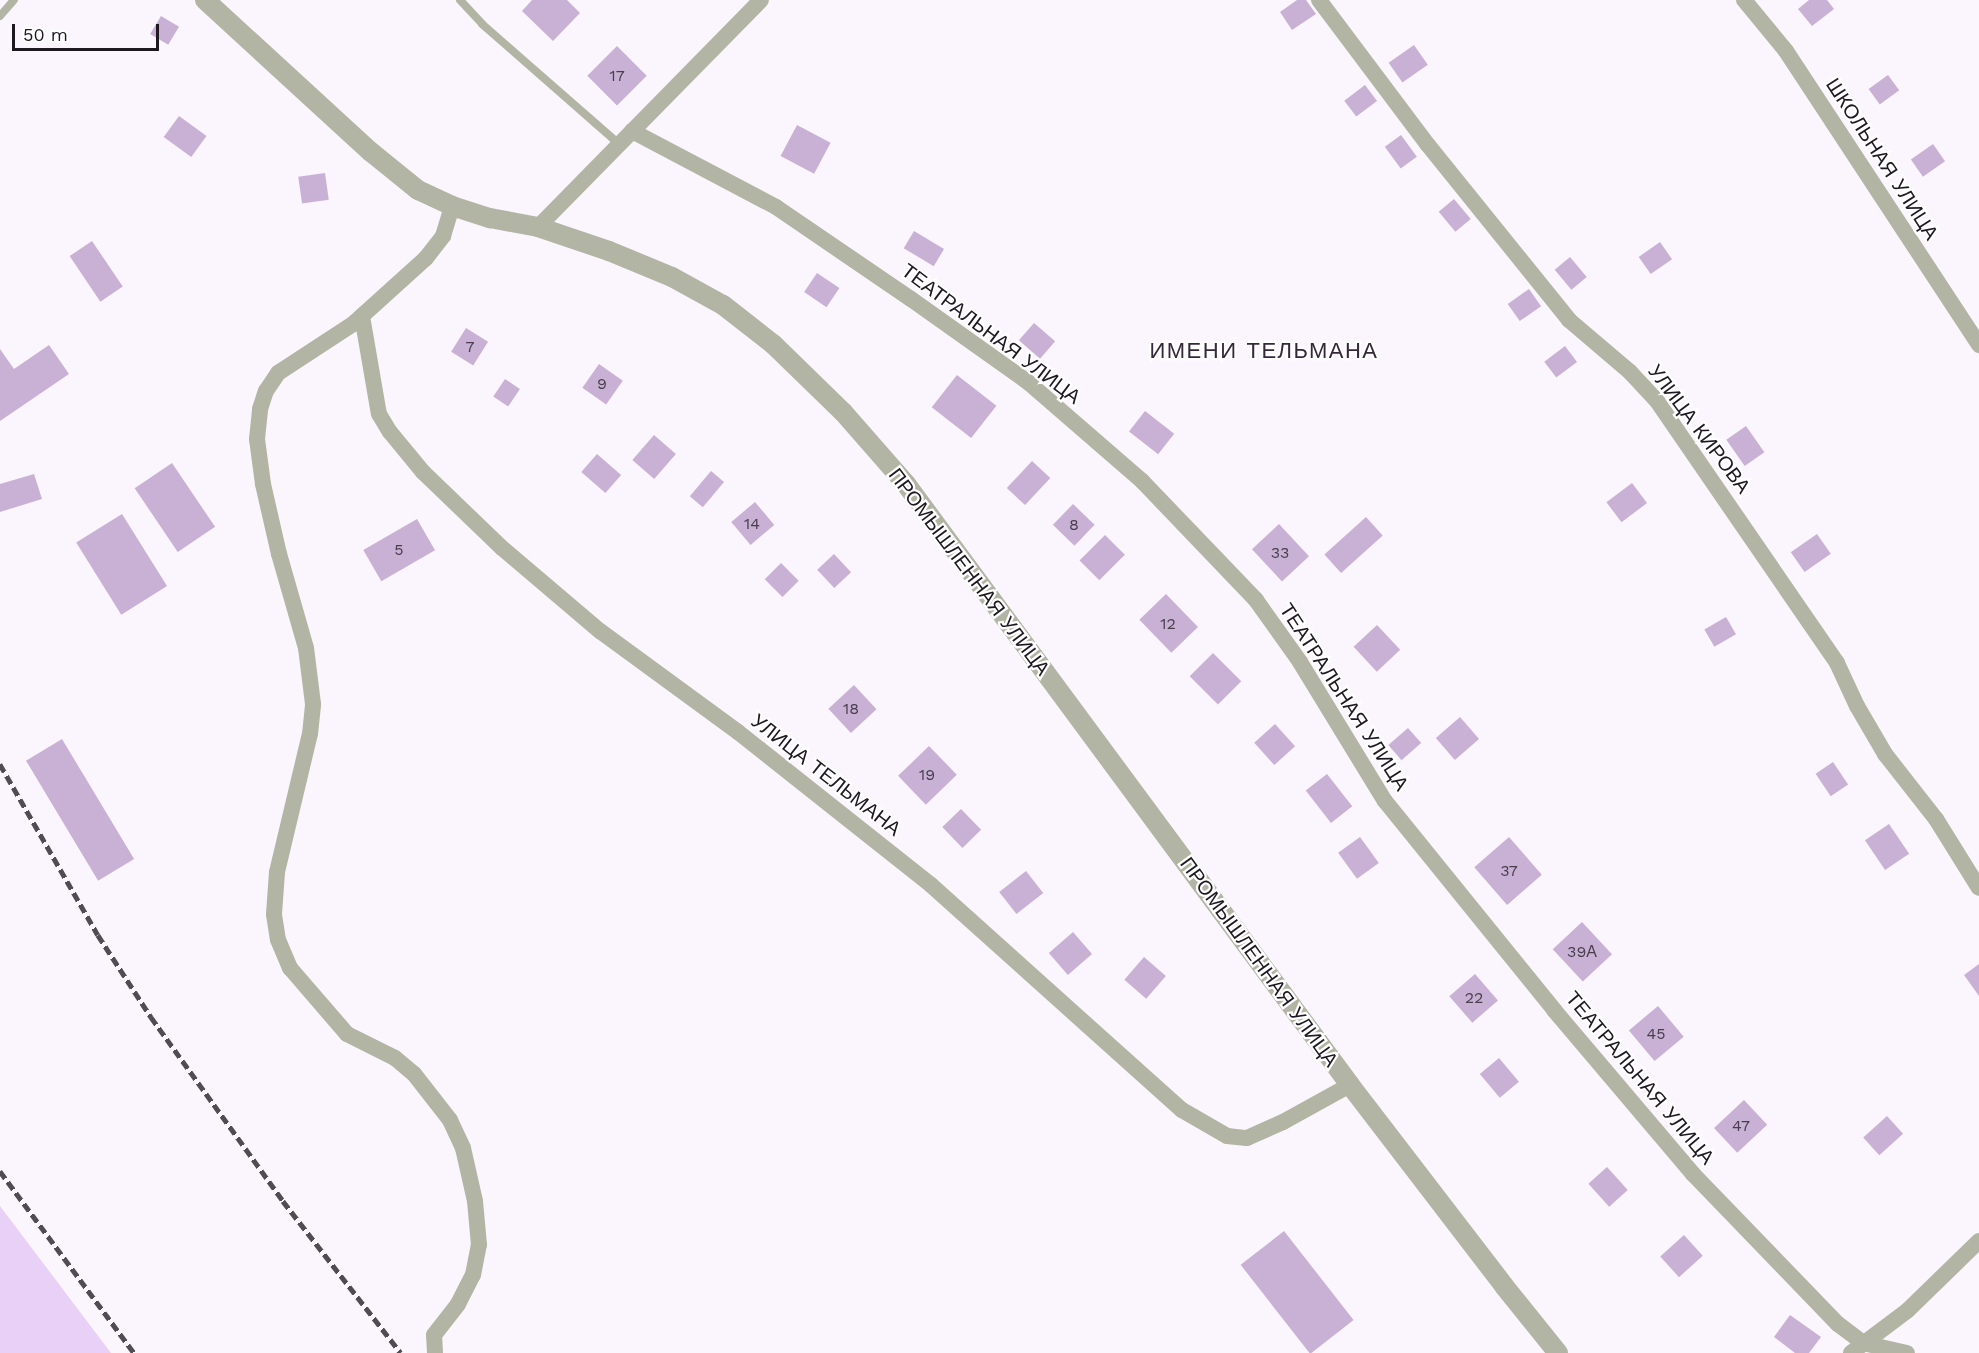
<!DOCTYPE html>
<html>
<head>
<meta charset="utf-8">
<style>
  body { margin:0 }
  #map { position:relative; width:1979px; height:1353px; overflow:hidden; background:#fbf5fe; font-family:"Work Sans",sans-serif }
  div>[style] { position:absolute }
  .water>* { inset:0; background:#e9d0f6 }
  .building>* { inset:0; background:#c9b1d5; transform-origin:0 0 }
  .service>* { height:8px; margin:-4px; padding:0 4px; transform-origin:4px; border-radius:4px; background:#b2b5a3 }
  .minor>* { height:16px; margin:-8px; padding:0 8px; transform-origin:8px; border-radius:8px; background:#b2b5a3 }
  .tertiary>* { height:20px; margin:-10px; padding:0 10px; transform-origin:10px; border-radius:10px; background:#b2b5a3 }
  .rail>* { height:4.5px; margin-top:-2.25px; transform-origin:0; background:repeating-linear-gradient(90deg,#514b54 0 9px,transparent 0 13.5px) }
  span { translate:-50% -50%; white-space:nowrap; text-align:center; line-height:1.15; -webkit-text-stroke:4.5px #fff; paint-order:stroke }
  .number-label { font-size:16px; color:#493e4e }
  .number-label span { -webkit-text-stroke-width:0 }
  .street-label { font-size:20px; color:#1e1821 }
  .quarter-label { font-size:22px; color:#34283a; letter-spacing:1.5px }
  .scale { position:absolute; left:12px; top:24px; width:147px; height:27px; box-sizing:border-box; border:3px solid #1e1821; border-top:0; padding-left:8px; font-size:18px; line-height:21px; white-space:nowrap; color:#1e1821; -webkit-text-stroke:4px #fff; paint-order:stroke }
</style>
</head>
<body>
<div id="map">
  <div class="water">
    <i style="clip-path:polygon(0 1206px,40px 1259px,111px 1353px,0 1353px)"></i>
  </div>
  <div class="building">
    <i style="clip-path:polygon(532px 0,567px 0,580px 13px,553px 41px,522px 11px)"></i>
    <i style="clip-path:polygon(1297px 0,1306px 0,1316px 14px,1292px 30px,1280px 12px)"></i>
    <i style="clip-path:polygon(1809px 0,1827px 0,1834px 9px,1812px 26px,1798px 9px)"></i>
    <i style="left:161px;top:16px;width:21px;height:21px;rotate:31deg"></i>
    <i style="left:1414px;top:45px;width:24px;height:31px;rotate:55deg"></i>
    <i style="left:617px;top:46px;width:42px;height:42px;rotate:45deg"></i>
    <i style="left:1888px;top:75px;width:19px;height:24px;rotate:54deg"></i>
    <i style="left:1365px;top:85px;width:20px;height:26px;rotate:53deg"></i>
    <i style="left:179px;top:116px;width:34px;height:26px;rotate:36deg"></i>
    <i style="left:797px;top:125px;width:38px;height:35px;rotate:28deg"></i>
    <i style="left:1401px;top:135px;width:27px;height:20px;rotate:54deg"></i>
    <i style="left:1933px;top:144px;width:21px;height:27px;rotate:55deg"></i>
    <i style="left:325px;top:173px;width:27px;height:27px;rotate:82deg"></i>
    <i style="left:1454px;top:199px;width:26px;height:20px;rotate:50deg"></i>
    <i style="left:914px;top:231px;width:35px;height:20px;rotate:31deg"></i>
    <i style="left:92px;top:241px;width:55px;height:27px;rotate:56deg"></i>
    <i style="left:1660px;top:242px;width:21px;height:26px;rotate:55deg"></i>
    <i style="left:1570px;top:257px;width:26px;height:20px;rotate:50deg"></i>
    <i style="left:817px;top:273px;width:27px;height:23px;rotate:34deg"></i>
    <i style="left:1529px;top:289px;width:21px;height:26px;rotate:55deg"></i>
    <i style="left:1034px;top:323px;width:28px;height:23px;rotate:41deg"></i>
    <i style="left:466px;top:328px;width:26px;height:28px;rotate:32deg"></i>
    <i style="clip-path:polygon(49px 345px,69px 374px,0 421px,0 349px,14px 369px)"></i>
    <i style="left:1565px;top:346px;width:20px;height:26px;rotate:53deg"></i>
    <i style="left:599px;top:364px;width:29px;height:29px;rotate:35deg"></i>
    <i style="left:957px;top:375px;width:50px;height:41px;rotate:38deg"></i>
    <i style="left:505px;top:379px;width:18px;height:21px;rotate:34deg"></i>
    <i style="left:1145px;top:411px;width:37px;height:26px;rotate:38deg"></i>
    <i style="left:1746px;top:426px;width:32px;height:24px;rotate:55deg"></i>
    <i style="left:654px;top:435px;width:29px;height:33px;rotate:41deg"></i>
    <i style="left:597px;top:454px;width:32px;height:24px;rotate:41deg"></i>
    <i style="left:1032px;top:461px;width:25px;height:37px;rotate:43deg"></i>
    <i style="left:172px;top:463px;width:77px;height:45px;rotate:56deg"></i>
    <i style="left:711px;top:471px;width:17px;height:33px;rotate:40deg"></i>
    <i style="clip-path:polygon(34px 474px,42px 499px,0 512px,0 484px)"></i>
    <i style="left:1632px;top:483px;width:25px;height:32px;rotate:53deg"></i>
    <i style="left:755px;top:502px;width:30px;height:31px;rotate:50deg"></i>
    <i style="left:1073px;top:504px;width:30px;height:29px;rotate:44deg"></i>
    <i style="left:122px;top:514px;width:85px;height:54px;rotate:58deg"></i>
    <i style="left:1366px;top:517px;width:25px;height:56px;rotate:48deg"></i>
    <i style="left:417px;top:519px;width:36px;height:62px;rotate:60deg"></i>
    <i style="left:1279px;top:524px;width:44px;height:37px;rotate:47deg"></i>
    <i style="left:1817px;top:534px;width:24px;height:32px;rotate:55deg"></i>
    <i style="left:1105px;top:535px;width:28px;height:36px;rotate:45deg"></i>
    <i style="left:834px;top:554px;width:25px;height:23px;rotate:47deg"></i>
    <i style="left:781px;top:563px;width:25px;height:23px;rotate:45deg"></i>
    <i style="left:1166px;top:594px;width:46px;height:37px;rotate:46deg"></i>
    <i style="left:1726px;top:617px;width:20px;height:25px;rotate:60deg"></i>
    <i style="left:1377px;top:625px;width:34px;height:32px;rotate:47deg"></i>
    <i style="left:1213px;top:653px;width:40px;height:33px;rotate:45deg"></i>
    <i style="left:854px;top:685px;width:33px;height:35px;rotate:47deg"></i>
    <i style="left:1460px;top:717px;width:29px;height:32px;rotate:49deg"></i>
    <i style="left:1275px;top:724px;width:30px;height:28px;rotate:48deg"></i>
    <i style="left:1408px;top:728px;width:20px;height:26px;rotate:49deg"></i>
    <i style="left:62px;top:739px;width:140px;height:42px;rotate:59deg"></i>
    <i style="left:929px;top:746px;width:40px;height:43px;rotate:46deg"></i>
    <i style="left:1833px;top:762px;width:27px;height:21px;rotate:56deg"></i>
    <i style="left:1327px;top:774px;width:41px;height:27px;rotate:52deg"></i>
    <i style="left:961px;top:809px;width:29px;height:26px;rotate:46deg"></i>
    <i style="left:1889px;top:824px;width:36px;height:29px;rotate:56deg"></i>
    <i style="left:1360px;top:837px;width:32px;height:27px;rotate:54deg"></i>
    <i style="left:1509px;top:837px;width:50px;height:46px;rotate:49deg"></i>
    <i style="left:1026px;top:871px;width:28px;height:34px;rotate:52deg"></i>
    <i style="left:1582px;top:922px;width:44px;height:40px;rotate:47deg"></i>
    <i style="left:1073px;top:932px;width:29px;height:32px;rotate:49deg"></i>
    <i style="left:1144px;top:957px;width:29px;height:30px;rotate:41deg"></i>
    <i style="clip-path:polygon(1979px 964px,1979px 996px,1964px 975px)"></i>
    <i style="left:1475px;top:974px;width:35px;height:34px;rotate:49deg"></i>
    <i style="left:1658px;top:1006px;width:40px;height:38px;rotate:50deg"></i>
    <i style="left:1499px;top:1058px;width:31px;height:25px;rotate:50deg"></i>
    <i style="left:1744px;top:1100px;width:34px;height:41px;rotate:47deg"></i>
    <i style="left:1887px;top:1116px;width:24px;height:32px;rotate:48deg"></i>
    <i style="left:1607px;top:1167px;width:31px;height:25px;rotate:48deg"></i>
    <i style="left:1284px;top:1231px;width:113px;height:55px;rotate:52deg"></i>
    <i style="left:1684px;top:1235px;width:28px;height:32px;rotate:48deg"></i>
    <i style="clip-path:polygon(1790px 1315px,1821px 1337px,1809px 1353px,1795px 1353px,1774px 1337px)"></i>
  </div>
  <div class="service">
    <i style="left:460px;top:0;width:33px;rotate:47deg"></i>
    <i style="left:482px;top:24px;width:182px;rotate:41.2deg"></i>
    <i style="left:0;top:16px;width:21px;rotate:-49deg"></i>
  </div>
  <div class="minor">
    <i style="left:1319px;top:0;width:181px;rotate:53.1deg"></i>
    <i style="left:1428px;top:145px;width:225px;rotate:51.1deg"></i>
    <i style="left:1569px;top:320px;width:80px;rotate:40.4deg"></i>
    <i style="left:1630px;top:372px;width:40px;rotate:47deg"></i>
    <i style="left:1657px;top:401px;width:318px;rotate:55.5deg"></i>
    <i style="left:1837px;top:663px;width:47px;rotate:65.1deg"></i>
    <i style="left:1857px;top:706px;width:56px;rotate:59.7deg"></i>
    <i style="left:1885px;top:754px;width:83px;rotate:51.9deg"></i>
    <i style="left:1936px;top:819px;width:81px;rotate:58.1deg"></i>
    <i style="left:1744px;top:0;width:66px;rotate:50.5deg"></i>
    <i style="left:1786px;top:51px;width:352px;rotate:56.7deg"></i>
    <i style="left:632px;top:131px;width:163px;rotate:27.8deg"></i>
    <i style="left:776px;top:207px;width:163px;rotate:34.3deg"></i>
    <i style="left:911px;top:299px;width:145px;rotate:35.4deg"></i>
    <i style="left:1029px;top:383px;width:150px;rotate:40.9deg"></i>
    <i style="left:1142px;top:481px;width:165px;rotate:46.2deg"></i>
    <i style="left:1256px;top:600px;width:76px;rotate:54.6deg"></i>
    <i style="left:1300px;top:662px;width:163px;rotate:58.6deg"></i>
    <i style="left:1385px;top:801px;width:269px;rotate:51deg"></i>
    <i style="left:1554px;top:1010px;width:215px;rotate:49.7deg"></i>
    <i style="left:1693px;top:1174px;width:209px;rotate:46deg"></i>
    <i style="left:1838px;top:1324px;width:31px;rotate:37deg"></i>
    <i style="left:1863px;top:1343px;width:45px;rotate:12.8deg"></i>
    <i style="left:538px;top:227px;width:318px;rotate:-45.5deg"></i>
    <i style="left:362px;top:316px;width:99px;rotate:80.2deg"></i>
    <i style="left:379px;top:414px;width:21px;rotate:59deg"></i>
    <i style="left:390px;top:432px;width:52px;rotate:50.5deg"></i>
    <i style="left:423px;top:472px;width:110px;rotate:43.9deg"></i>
    <i style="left:502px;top:548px;width:128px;rotate:40.3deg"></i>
    <i style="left:600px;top:631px;width:171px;rotate:36.2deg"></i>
    <i style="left:738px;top:732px;width:246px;rotate:38.4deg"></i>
    <i style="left:931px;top:885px;width:337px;rotate:41.9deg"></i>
    <i style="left:1182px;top:1110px;width:52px;rotate:30deg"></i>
    <i style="left:1227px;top:1136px;width:20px;rotate:6deg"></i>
    <i style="left:1247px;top:1138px;width:39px;rotate:-24deg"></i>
    <i style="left:1283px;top:1122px;width:77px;rotate:-28.9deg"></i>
    <i style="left:435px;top:1353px;width:18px;rotate:-93deg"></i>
    <i style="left:434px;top:1335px;width:39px;rotate:-52deg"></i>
    <i style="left:458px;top:1304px;width:33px;rotate:-63deg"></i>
    <i style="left:473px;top:1275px;width:31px;rotate:-79deg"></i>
    <i style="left:479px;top:1245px;width:44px;rotate:-95.2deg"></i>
    <i style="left:475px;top:1201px;width:54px;rotate:-102.8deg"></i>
    <i style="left:463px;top:1148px;width:31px;rotate:-115deg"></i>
    <i style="left:450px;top:1120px;width:58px;rotate:-128deg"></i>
    <i style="left:414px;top:1074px;width:25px;rotate:-140deg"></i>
    <i style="left:395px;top:1058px;width:54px;rotate:-153.4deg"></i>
    <i style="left:347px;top:1034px;width:87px;rotate:-130.8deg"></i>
    <i style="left:290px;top:968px;width:30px;rotate:-113deg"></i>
    <i style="left:278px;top:940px;width:26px;rotate:-99deg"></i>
    <i style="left:274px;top:914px;width:42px;rotate:-85.9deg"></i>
    <i style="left:277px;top:872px;width:142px;rotate:-76.6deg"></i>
    <i style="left:310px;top:734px;width:30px;rotate:-84deg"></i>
    <i style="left:313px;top:704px;width:56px;rotate:-97.1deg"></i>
    <i style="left:306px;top:648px;width:98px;rotate:-106deg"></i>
    <i style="left:279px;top:554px;width:72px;rotate:-102.9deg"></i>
    <i style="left:263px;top:484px;width:45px;rotate:-97.6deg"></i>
    <i style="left:257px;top:439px;width:30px;rotate:-84deg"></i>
    <i style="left:260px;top:409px;width:19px;rotate:-72deg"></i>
    <i style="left:266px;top:391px;width:22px;rotate:-56deg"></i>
    <i style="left:278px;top:373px;width:90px;rotate:-33.2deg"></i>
    <i style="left:353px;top:324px;width:98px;rotate:-42.1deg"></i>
    <i style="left:426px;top:258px;width:28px;rotate:-52deg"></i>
    <i style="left:443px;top:236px;width:31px;rotate:-73deg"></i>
    <i style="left:1851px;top:1353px;width:71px;rotate:-37deg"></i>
    <i style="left:1908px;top:1310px;width:99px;rotate:-44.2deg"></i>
  </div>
  <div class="tertiary">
    <i style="left:205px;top:0;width:225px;rotate:42.5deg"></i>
    <i style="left:371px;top:152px;width:60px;rotate:39deg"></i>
    <i style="left:418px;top:190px;width:38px;rotate:25deg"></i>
    <i style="left:452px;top:206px;width:40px;rotate:18deg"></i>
    <i style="left:490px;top:218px;width:49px;rotate:10.6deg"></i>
    <i style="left:538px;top:227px;width:75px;rotate:18.7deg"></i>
    <i style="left:609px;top:251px;width:68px;rotate:22.4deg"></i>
    <i style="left:672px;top:277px;width:58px;rotate:28.8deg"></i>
    <i style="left:723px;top:305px;width:63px;rotate:38deg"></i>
    <i style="left:773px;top:344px;width:98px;rotate:44.2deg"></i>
    <i style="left:843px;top:412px;width:96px;rotate:48.8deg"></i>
    <i style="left:906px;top:484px;width:747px;rotate:53.54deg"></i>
    <i style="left:1350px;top:1085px;width:253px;rotate:52.5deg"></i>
    <i style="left:1504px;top:1286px;width:86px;rotate:51.1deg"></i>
  </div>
  <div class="rail">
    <i style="left:0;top:764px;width:197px;rotate:60.2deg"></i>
    <i style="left:98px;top:935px;width:98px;rotate:57.1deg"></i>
    <i style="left:151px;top:1017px;width:226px;rotate:54.3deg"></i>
    <i style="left:283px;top:1201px;width:192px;rotate:52.2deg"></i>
    <i style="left:0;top:1171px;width:226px;rotate:53.6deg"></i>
  </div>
  <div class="number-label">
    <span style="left:617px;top:76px">17</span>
    <span style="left:470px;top:347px">7</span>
    <span style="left:602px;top:384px">9</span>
    <span style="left:752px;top:524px">14</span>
    <span style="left:1074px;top:525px">8</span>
    <span style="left:399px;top:550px">5</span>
    <span style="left:1280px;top:553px">33</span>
    <span style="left:1168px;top:624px">12</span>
    <span style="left:851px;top:709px">18</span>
    <span style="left:927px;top:775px">19</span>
    <span style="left:1509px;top:871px">37</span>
    <span style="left:1582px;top:952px">39А</span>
    <span style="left:1474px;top:998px">22</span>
    <span style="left:1656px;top:1034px">45</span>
    <span style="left:1741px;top:1126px">47</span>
  </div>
  <div class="street-label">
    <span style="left:1882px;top:159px;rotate:57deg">ШКОЛЬНАЯ УЛИЦА</span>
    <span style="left:991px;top:334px;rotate:37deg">ТЕАТРАЛЬНАЯ УЛИЦА</span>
    <span style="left:1699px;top:429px;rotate:53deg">УЛИЦА КИРОВА</span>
    <span style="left:969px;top:572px;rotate:53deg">ПРОМЫШЛЕННАЯ УЛИЦА</span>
    <span style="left:1344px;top:697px;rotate:57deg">ТЕАТРАЛЬНАЯ УЛИЦА</span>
    <span style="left:826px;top:775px;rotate:38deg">УЛИЦА ТЕЛЬМАНА</span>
    <span style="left:1259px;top:962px;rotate:54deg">ПРОМЫШЛЕННАЯ УЛИЦА</span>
    <span style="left:1640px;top:1078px;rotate:50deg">ТЕАТРАЛЬНАЯ УЛИЦА</span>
  </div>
  <div class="quarter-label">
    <span style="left:1264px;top:351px">ИМЕНИ ТЕЛЬМАНА</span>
  </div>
  <div class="scale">50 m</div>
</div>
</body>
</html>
